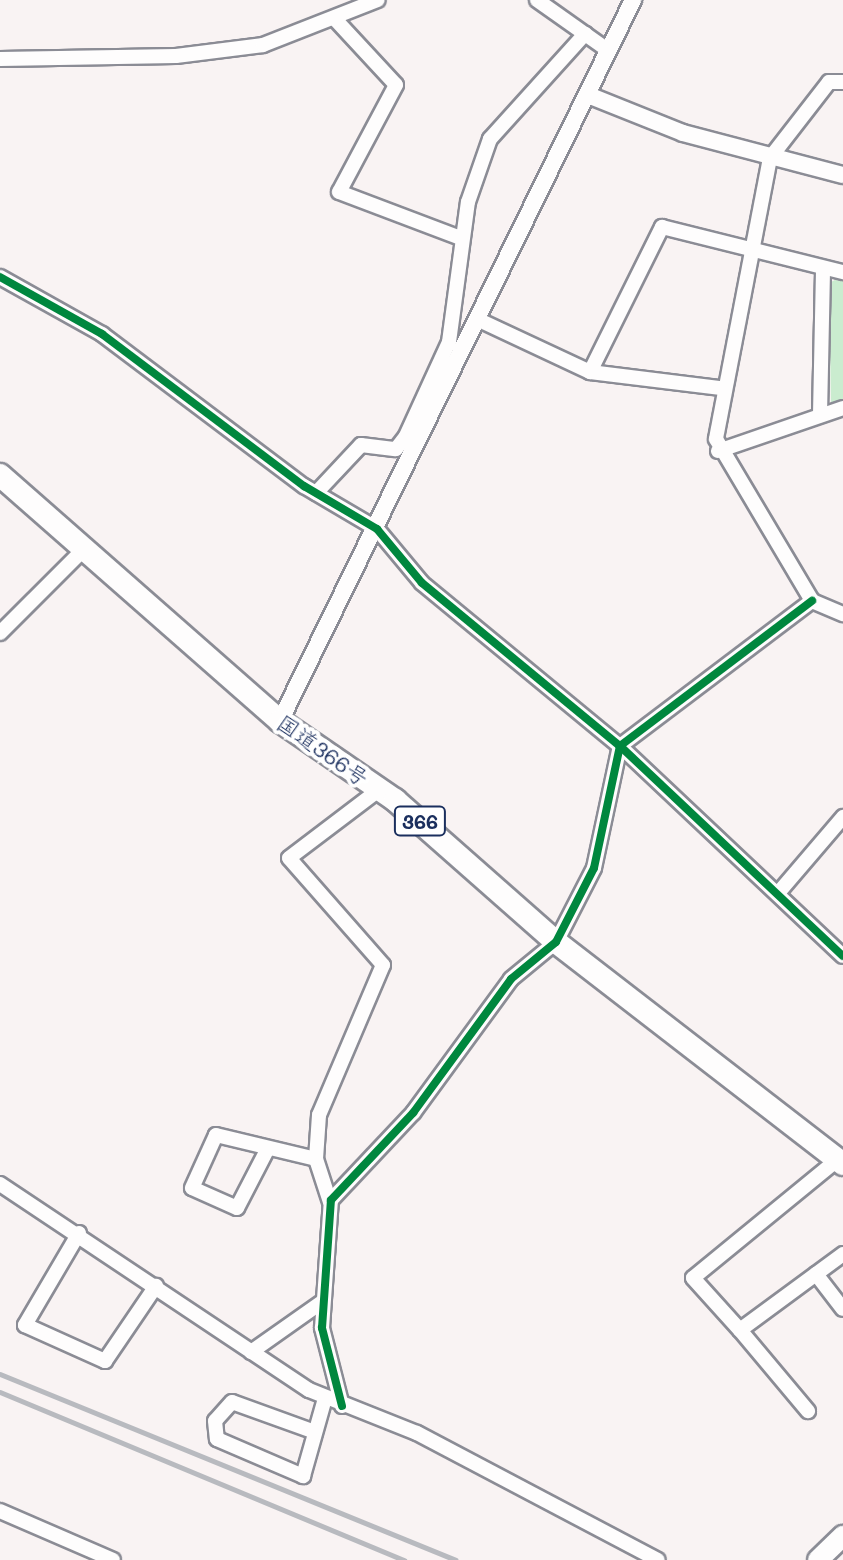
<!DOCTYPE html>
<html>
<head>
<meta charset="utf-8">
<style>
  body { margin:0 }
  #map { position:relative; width:843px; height:1560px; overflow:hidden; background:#f9f3f3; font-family:Mali,"Klee One",sans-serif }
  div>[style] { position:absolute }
  .green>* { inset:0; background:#caeccf }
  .roads { filter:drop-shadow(2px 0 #8b8c95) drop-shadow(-2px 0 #8b8c95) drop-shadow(0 2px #8b8c95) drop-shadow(0 -2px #8b8c95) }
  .minor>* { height:14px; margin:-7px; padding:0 7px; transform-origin:7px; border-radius:7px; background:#fefdfd }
  .tertiary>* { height:16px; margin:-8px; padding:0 8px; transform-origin:8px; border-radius:8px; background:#fefdfd }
  .secondary>* { height:20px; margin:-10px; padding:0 10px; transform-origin:10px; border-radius:10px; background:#fefdfd }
  .trunk>* { height:22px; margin:-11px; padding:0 11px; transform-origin:11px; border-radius:11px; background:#fefdfd }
  .rail>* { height:5px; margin:-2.5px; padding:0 2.5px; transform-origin:2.5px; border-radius:2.5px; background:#b8babf }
  .cycleway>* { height:8px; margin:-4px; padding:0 4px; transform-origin:4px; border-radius:4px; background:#00873e }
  span { translate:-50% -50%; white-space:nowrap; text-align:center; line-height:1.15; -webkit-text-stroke:8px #fff; paint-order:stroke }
  .shield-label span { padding:2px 6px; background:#fff; border:2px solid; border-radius:6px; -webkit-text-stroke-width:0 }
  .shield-label { font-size:20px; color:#1b2f5e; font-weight:700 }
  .street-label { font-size:22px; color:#1b2f5e }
</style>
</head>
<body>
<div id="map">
  <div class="green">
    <i style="clip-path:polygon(835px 280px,843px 281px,843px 400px,831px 405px,829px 283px)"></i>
  </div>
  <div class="roads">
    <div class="minor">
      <i style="left:537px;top:0;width:88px;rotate:35.3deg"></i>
      <i style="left:334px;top:18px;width:91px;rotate:47.2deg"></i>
      <i style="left:396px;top:85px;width:121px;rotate:118deg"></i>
      <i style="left:339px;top:192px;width:130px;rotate:20.7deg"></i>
      <i style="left:0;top:59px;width:176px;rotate:-1deg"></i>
      <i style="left:176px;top:56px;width:88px;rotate:-7.2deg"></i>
      <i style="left:263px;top:45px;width:123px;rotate:-21.4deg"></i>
      <i style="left:843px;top:82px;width:14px;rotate:180deg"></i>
      <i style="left:829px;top:82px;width:96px;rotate:127.8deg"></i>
      <i style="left:770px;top:158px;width:286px;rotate:100.9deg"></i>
      <i style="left:716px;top:439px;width:188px;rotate:59.3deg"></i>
      <i style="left:812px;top:601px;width:34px;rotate:23deg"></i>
      <i style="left:0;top:277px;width:117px;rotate:29.2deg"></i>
      <i style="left:102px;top:334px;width:253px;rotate:37deg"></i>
      <i style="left:304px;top:486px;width:85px;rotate:30.5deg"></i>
      <i style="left:377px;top:529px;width:70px;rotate:50.2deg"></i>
      <i style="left:422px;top:583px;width:256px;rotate:39.5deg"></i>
      <i style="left:620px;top:746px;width:306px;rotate:43.3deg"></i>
      <i style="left:479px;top:320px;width:123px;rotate:25.1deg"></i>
      <i style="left:590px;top:372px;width:132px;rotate:7deg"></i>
      <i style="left:590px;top:372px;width:162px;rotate:-63.6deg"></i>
      <i style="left:662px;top:227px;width:187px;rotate:14deg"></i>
      <i style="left:820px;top:414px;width:144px;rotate:-88.8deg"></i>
      <i style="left:718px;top:451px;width:132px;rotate:-19deg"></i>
      <i style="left:316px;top:493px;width:66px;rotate:-46.8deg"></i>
      <i style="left:361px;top:445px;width:35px;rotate:7deg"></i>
      <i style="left:396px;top:449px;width:16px;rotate:-52deg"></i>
      <i style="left:406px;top:436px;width:103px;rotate:-65.4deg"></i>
      <i style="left:449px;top:342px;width:141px;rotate:-82.3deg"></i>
      <i style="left:468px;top:202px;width:67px;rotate:-70.8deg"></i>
      <i style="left:490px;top:139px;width:142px;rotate:-47.9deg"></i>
      <i style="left:0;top:633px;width:120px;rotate:-45deg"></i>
      <i style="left:779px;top:892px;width:99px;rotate:-49.5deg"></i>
      <i style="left:266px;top:1152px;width:63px;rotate:117.4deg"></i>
      <i style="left:237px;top:1208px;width:49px;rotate:-156deg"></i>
      <i style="left:192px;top:1188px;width:58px;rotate:-65.6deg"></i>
      <i style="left:216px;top:1135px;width:103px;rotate:13.5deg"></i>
      <i style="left:316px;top:1159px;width:45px;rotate:72deg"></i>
      <i style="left:316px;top:1159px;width:44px;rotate:-86.1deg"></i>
      <i style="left:319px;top:1115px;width:163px;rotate:-66.9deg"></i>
      <i style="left:383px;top:965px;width:142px;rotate:-131.3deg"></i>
      <i style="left:289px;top:858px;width:114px;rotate:-37.2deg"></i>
      <i style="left:837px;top:1160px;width:186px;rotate:140.7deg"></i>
      <i style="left:693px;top:1278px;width:70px;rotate:47.9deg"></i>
      <i style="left:740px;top:1330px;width:128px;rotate:-36.4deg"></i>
      <i style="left:0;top:1184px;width:371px;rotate:33.7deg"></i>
      <i style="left:309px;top:1390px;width:116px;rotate:21.7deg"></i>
      <i style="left:417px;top:1433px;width:272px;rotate:27.8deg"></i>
      <i style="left:79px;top:1233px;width:107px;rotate:120.4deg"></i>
      <i style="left:25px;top:1325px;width:88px;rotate:24.2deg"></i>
      <i style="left:105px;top:1361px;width:91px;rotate:-55.8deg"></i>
      <i style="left:816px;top:1274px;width:44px;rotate:52.4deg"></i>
      <i style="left:740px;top:1330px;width:106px;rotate:50deg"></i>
      <i style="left:251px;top:1352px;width:87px;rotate:-35.2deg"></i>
      <i style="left:342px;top:1406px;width:81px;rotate:-104.4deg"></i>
      <i style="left:322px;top:1328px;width:128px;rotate:-86deg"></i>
      <i style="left:331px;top:1200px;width:120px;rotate:-46.7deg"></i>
      <i style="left:413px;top:1113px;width:166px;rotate:-53.8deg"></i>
      <i style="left:511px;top:979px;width:58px;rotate:-39.4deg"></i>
      <i style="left:556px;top:942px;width:83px;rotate:-62.8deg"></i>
      <i style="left:594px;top:868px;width:125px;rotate:-78deg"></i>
      <i style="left:620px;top:746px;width:241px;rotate:-37.1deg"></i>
      <i style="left:315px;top:1432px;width:88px;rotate:-160.1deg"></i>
      <i style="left:232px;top:1402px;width:25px;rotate:132deg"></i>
      <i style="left:215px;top:1421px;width:18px;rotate:84deg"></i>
      <i style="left:217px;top:1439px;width:94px;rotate:23.3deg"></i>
      <i style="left:303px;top:1476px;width:81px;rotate:-74.2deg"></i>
      <i style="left:0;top:1511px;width:123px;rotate:23.4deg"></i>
    </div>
    <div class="tertiary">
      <i style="left:588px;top:95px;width:102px;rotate:21.8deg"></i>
      <i style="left:683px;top:133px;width:165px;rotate:14.7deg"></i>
      <i style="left:280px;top:721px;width:803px;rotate:-63.91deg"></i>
    </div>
    <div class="secondary">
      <i style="left:818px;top:1560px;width:35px;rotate:-44deg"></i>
    </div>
    <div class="trunk">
      <i style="left:0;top:475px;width:373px;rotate:41.3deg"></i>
      <i style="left:280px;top:721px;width:140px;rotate:34.5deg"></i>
      <i style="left:395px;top:800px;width:215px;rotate:41.4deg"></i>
      <i style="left:556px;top:942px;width:363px;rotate:37.7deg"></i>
    </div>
  </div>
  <div class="rail">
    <i style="left:0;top:1374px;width:492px;rotate:22.2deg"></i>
    <i style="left:0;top:1392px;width:438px;rotate:22.6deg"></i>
  </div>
  <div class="cycleway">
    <i style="left:0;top:277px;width:117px;rotate:29.2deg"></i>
    <i style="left:102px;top:334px;width:253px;rotate:37deg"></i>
    <i style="left:304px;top:486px;width:85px;rotate:30.5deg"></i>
    <i style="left:377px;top:529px;width:70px;rotate:50.2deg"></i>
    <i style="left:422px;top:583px;width:256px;rotate:39.5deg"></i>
    <i style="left:620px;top:746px;width:306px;rotate:43.3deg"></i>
    <i style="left:342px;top:1406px;width:81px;rotate:-104.4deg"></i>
    <i style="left:322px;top:1328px;width:128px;rotate:-86deg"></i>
    <i style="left:331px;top:1200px;width:120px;rotate:-46.7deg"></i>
    <i style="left:413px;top:1113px;width:166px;rotate:-53.8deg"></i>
    <i style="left:511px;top:979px;width:58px;rotate:-39.4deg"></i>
    <i style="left:556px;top:942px;width:83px;rotate:-62.8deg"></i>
    <i style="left:594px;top:868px;width:125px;rotate:-78deg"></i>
    <i style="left:620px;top:746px;width:241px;rotate:-37.1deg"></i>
  </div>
  <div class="shield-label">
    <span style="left:420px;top:821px">366</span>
  </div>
  <div class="street-label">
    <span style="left:323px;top:750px;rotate:35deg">国道366号</span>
  </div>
</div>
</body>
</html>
